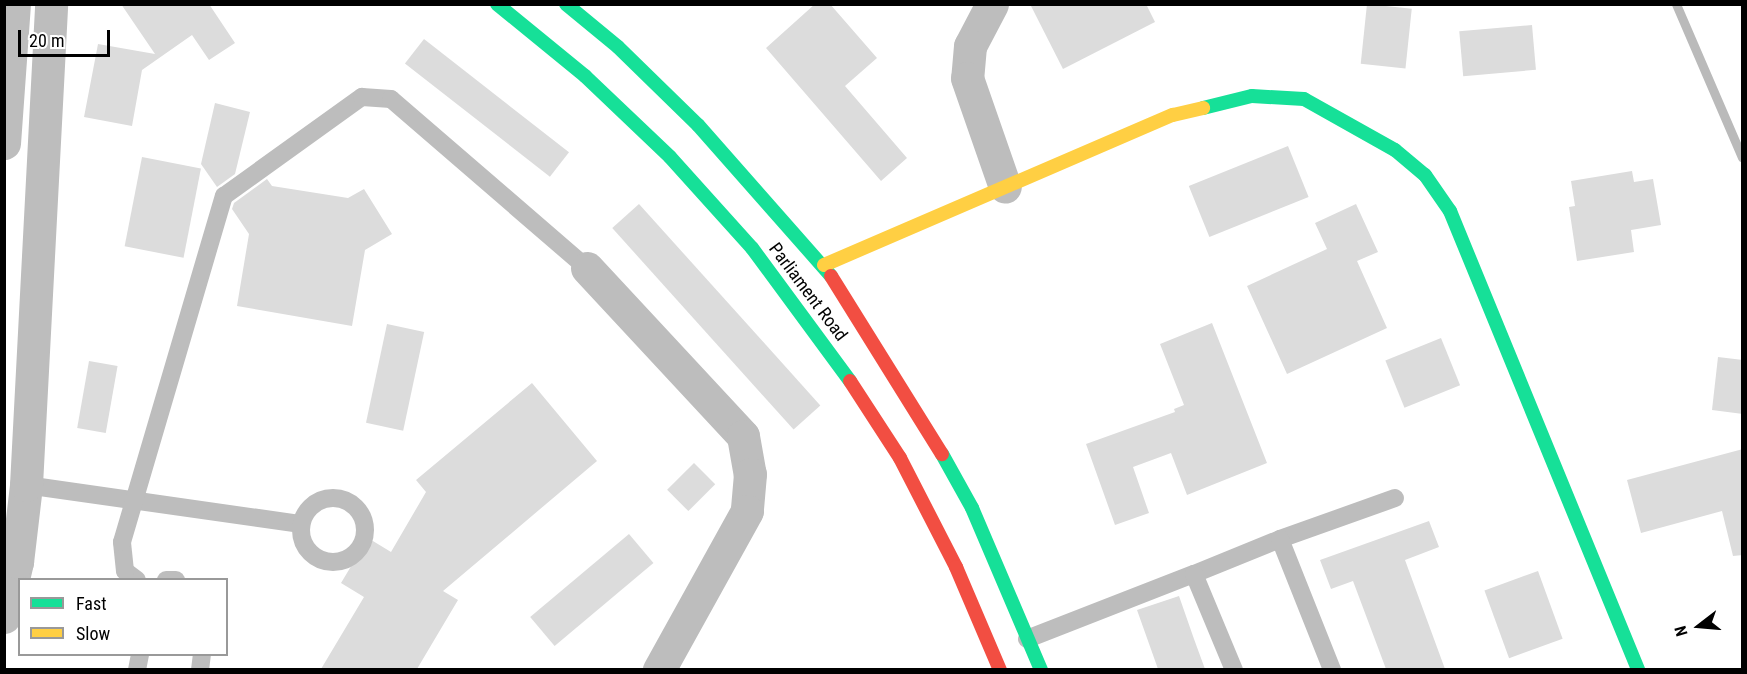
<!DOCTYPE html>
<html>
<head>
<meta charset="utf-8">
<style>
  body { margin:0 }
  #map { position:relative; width:1747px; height:674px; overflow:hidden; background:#fff; font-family:"Roboto Condensed",sans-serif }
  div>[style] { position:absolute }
  .stream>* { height:9px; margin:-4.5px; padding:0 4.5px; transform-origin:4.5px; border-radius:4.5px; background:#bababa }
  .building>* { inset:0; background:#dcdcdc; transform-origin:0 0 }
  .lane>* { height:18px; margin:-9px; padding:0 9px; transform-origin:9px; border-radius:9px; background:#bdbdbd }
  .lane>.ring { margin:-9px; padding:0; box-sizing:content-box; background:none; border:18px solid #bdbdbd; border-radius:50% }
  .street>* { height:33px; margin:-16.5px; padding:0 16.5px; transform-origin:16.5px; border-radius:16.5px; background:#bdbdbd }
  .fast>* { height:14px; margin:-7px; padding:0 7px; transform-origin:7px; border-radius:7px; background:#16e098 }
  .slow>* { height:14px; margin:-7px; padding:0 7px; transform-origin:7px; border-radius:7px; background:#ffcf43 }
  .jam>* { height:14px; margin:-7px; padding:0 7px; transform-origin:7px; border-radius:7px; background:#f24e42 }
  span { translate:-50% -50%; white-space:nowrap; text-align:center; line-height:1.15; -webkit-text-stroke:4.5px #fff; paint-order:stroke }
  .street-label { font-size:18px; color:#000 }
  .frame { position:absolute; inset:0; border:6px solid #000; pointer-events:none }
  .legend { position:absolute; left:18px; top:578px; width:210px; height:78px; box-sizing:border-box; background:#fff; border:2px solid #999; margin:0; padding:8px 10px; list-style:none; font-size:18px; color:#000 }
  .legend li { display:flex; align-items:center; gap:12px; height:30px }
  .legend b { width:30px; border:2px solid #999 }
  .north { position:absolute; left:1669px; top:596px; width:60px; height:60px; -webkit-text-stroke:4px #fff; paint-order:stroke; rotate:254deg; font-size:16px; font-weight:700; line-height:24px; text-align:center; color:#000 }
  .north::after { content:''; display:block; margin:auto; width:21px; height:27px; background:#000; clip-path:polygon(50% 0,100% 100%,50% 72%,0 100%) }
  .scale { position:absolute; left:18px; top:30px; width:92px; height:27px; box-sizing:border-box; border:3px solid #000; border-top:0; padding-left:8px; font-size:18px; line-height:21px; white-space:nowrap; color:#000; -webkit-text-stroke:4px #fff; paint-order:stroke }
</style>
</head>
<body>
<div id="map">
  <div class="stream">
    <i style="left:1676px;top:4px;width:167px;rotate:66.7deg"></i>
  </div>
  <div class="building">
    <i style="clip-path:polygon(121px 4px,209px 4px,235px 43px,209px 60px,192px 35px,142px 70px,132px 126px,84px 117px,98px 44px,155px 54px)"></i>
    <i style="clip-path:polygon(815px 4px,830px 4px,877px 58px,845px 86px,907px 158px,881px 181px,766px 48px)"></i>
    <i style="clip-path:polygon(1030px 4px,1146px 4px,1155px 22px,1063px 69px)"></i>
    <i style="left:1367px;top:4px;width:45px;height:60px;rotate:6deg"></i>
    <i style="left:1532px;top:25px;width:45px;height:73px;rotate:85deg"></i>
    <i style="left:424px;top:39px;width:184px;height:31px;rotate:38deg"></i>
    <i style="clip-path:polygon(215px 103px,250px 112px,235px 174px,217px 187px,201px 164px)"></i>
    <i style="left:1288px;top:146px;width:55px;height:107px;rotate:68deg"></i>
    <i style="left:142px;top:157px;width:60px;height:91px;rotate:11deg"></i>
    <i style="clip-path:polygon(1632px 171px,1634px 182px,1653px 179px,1661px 225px,1631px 230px,1634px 252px,1577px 261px,1569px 207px,1575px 206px,1571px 181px)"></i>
    <i style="clip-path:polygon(267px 179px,272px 186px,348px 198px,364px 189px,392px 234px,365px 250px,352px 326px,237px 306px,249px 234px,232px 209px,234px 203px)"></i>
    <i style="left:639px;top:204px;width:271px;height:36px;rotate:48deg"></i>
    <i style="clip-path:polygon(1356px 204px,1378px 252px,1357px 261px,1387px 328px,1287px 374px,1247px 286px,1327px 249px,1315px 223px)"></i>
    <i style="clip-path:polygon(1212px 323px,1267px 463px,1187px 495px,1171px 453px,1133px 467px,1149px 513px,1115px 525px,1086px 444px,1175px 412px,1174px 409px,1184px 405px,1160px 344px)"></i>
    <i style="left:387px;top:324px;width:38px;height:101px;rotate:12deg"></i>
    <i style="left:1441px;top:338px;width:51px;height:60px;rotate:68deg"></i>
    <i style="clip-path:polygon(1718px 357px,1743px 360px,1743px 414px,1712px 410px)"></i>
    <i style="left:89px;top:361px;width:29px;height:68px;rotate:10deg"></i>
    <i style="clip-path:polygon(532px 383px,597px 461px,443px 591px,458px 600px,417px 669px,321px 669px,364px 597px,341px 583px,368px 538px,391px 552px,426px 492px,416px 480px)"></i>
    <i style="clip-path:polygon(1743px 449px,1743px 555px,1733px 556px,1722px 511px,1641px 533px,1627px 480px)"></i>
    <i style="left:694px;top:463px;width:30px;height:38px;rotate:45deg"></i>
    <i style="clip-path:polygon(1429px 521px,1439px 547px,1405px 560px,1445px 669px,1386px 669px,1353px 581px,1331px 589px,1320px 560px)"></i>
    <i style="left:629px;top:534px;width:38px;height:129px;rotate:50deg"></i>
    <i style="left:1538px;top:571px;width:72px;height:57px;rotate:70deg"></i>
    <i style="clip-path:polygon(1179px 596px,1194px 639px,1205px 669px,1158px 669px,1137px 610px)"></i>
  </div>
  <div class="lane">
    <i style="left:26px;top:485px;width:278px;rotate:8.1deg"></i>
    <i class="ring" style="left:301px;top:498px;width:46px;height:46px"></i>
    <i style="left:1280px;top:539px;width:122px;rotate:-19.6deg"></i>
    <i style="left:1194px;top:574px;width:93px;rotate:-22.1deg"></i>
    <i style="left:1280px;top:539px;width:141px;rotate:68.3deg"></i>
    <i style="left:137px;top:580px;width:15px;rotate:-143deg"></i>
    <i style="left:125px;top:571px;width:29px;rotate:-96deg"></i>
    <i style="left:122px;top:542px;width:361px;rotate:-73.6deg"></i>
    <i style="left:224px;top:196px;width:170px;rotate:-35.7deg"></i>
    <i style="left:362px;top:97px;width:29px;rotate:4deg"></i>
    <i style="left:391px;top:99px;width:259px;rotate:40.8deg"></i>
    <i style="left:166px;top:580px;width:10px"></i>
    <i style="left:1027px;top:639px;width:179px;rotate:-21.3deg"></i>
    <i style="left:1194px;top:574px;width:104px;rotate:67.4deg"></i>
    <i style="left:137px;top:670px;width:16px;rotate:-79deg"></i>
    <i style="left:200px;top:670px;width:16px;rotate:-83deg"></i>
  </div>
  <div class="street">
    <i style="left:992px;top:4px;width:47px;rotate:117.6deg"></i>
    <i style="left:970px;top:46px;width:32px;rotate:95deg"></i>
    <i style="left:967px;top:78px;width:115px;rotate:70.8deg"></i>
    <i style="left:4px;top:143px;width:139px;rotate:-85.9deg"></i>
    <i style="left:587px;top:268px;width:229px;rotate:47.1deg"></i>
    <i style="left:743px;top:436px;width:39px;rotate:80deg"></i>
    <i style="left:750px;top:474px;width:37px;rotate:95deg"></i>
    <i style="left:747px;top:511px;width:182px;rotate:119deg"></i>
    <i style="left:4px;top:617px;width:57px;rotate:-76.7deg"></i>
    <i style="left:17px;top:562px;width:78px;rotate:-83.3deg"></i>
    <i style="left:26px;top:485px;width:482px;rotate:-87deg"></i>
  </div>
  <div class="fast">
    <i style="left:497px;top:4px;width:114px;rotate:39.3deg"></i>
    <i style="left:585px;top:76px;width:117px;rotate:43.6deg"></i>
    <i style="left:670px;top:157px;width:122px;rotate:48deg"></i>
    <i style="left:752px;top:248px;width:165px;rotate:53.6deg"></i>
    <i style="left:566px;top:4px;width:67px;rotate:39.6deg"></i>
    <i style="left:618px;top:47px;width:112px;rotate:44.3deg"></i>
    <i style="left:698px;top:125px;width:201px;rotate:48.6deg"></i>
    <i style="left:1203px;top:108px;width:50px;rotate:-13.8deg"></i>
    <i style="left:1252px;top:96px;width:52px;rotate:3.3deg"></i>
    <i style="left:1304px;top:99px;width:104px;rotate:29.3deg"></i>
    <i style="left:1395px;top:150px;width:39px;rotate:40deg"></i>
    <i style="left:1425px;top:175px;width:44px;rotate:55.2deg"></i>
    <i style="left:1450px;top:211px;width:496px;rotate:67.7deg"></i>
    <i style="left:942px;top:454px;width:62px;rotate:60.9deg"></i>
    <i style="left:972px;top:508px;width:176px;rotate:66.9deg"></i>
  </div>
  <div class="slow">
    <i style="left:824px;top:265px;width:380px;rotate:-23.3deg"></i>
    <i style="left:1173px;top:115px;width:31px;rotate:-13deg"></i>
  </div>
  <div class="jam">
    <i style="left:831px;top:276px;width:210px;rotate:58.1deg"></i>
    <i style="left:850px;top:381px;width:92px;rotate:57deg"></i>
    <i style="left:900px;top:458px;width:123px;rotate:62.8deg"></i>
    <i style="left:956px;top:567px;width:112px;rotate:66.9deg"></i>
  </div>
  <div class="street-label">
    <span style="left:808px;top:292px;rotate:53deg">Parliament Road</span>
  </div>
  <div class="frame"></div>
  <ul class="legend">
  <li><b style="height:8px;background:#16e098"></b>Fast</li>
  <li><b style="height:8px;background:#ffcf43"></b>Slow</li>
  </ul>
  <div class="north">N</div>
  <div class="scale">20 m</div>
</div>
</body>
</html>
